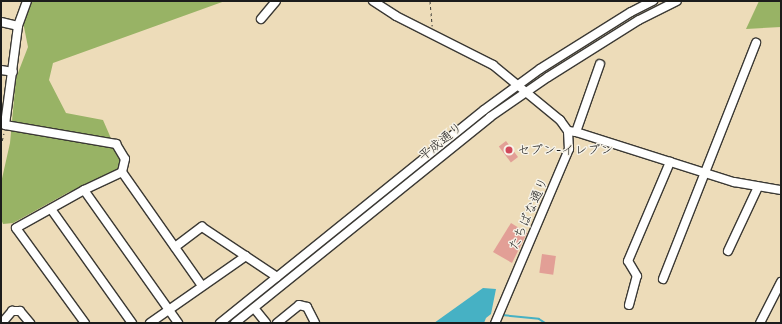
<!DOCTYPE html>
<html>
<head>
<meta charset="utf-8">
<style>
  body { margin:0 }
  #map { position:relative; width:782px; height:324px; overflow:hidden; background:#eddcb9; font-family:"Comic Neue","Klee One",sans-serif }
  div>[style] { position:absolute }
  .forest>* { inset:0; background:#98b365 }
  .water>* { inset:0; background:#46b1c4 }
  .stream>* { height:2px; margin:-1px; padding:0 1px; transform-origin:1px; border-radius:1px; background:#46b1c4 }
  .building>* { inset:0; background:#e29f96; transform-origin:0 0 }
  .path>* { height:1px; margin-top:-0.5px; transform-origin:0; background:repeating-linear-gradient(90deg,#3b3934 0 3px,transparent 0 6px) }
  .roads { filter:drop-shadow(1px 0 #3b3934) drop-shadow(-1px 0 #3b3934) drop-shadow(0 1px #3b3934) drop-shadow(0 -1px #3b3934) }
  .minor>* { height:8px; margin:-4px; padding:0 4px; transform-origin:4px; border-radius:4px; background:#fff }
  .dots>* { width:11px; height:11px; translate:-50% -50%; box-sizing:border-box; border:2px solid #f7f3e8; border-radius:50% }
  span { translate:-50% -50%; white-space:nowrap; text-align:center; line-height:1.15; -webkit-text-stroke:3px #f7f3e8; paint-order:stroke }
  .street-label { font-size:13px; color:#1c1c1c }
  .poi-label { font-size:13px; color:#1c1c1c }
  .left { translate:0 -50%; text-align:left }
  .frame { position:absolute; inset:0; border:2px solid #1c1c1c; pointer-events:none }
</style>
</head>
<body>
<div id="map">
  <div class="forest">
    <i style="clip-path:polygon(33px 1px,225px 1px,53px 63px,49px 80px,66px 113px,103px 120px,123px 166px,98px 183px,69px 192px,13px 223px,3px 224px,1px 219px,1px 183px,10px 143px,16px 78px,28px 47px,21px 12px)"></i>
    <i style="clip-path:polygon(759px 1px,781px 1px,781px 27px,746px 29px)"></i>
  </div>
  <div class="water">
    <i style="clip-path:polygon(483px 288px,496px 289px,491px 314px,486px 318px,484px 323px,434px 323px)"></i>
  </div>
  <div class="stream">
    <i style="left:502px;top:315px;width:37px;rotate:6deg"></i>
    <i style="left:539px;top:319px;width:7px;rotate:34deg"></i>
  </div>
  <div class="building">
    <i style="left:506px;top:141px;width:20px;height:9px;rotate:53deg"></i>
    <i style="clip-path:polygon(511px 223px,527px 233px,512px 263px,493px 252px)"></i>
    <i style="left:542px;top:254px;width:14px;height:19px;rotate:8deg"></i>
  </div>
  <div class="path">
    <i style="left:430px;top:1px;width:25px;rotate:85deg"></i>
    <i style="left:1px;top:146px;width:13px;rotate:-77deg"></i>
  </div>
  <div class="roads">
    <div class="minor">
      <i style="left:27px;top:1px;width:27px;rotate:110deg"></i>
      <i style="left:18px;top:26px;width:100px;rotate:97.5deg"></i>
      <i style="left:5px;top:125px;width:113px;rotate:9.7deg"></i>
      <i style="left:116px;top:144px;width:17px;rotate:59deg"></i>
      <i style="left:125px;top:159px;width:13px;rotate:103deg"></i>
      <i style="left:373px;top:1px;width:27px;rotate:33deg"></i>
      <i style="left:396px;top:16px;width:109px;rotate:26.8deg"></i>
      <i style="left:493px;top:65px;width:87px;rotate:39.4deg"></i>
      <i style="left:560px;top:120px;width:14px;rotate:54deg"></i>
      <i style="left:568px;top:131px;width:18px;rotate:87deg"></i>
      <i style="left:569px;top:149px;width:189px;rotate:113deg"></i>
      <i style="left:261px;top:19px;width:23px;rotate:-50deg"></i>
      <i style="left:1px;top:22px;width:17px;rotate:13deg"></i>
      <i style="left:1px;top:70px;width:12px;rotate:9deg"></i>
      <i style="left:568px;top:131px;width:8px;rotate:7deg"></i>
      <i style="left:576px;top:132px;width:166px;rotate:17.6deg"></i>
      <i style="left:734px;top:182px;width:48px;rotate:9.7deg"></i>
      <i style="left:576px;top:132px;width:72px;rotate:-70.6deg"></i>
      <i style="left:84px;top:190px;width:163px;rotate:54.7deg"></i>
      <i style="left:51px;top:209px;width:140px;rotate:54.6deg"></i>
      <i style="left:175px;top:247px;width:34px;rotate:-37deg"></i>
      <i style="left:202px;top:227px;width:90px;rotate:33.7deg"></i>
      <i style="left:728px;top:251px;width:71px;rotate:-64.9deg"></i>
      <i style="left:663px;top:279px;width:254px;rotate:-68.5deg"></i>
      <i style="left:629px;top:305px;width:30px;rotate:-75deg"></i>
      <i style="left:637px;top:276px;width:17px;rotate:-121deg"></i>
      <i style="left:628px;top:261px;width:108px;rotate:-67deg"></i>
      <i style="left:254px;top:308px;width:19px;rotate:51deg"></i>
      <i style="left:2px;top:323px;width:16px;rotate:-50deg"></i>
      <i style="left:12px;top:311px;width:8px"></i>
      <i style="left:20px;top:311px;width:16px;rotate:50deg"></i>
      <i style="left:85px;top:323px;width:117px;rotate:-126deg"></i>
      <i style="left:16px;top:228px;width:78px;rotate:-29.2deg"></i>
      <i style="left:84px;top:190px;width:42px;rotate:-25.3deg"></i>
      <i style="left:122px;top:172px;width:139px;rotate:54.9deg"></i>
      <i style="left:150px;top:323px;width:117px;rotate:-34.9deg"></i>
      <i style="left:220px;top:323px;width:339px;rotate:-38.9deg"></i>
      <i style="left:484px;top:110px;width:69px;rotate:-36.2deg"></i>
      <i style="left:540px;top:69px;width:107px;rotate:-32.1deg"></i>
      <i style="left:631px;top:12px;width:25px;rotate:-27deg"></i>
      <i style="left:235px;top:323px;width:328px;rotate:-38.9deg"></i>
      <i style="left:490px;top:117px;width:70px;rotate:-34.6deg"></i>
      <i style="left:548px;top:77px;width:107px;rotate:-32.1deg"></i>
      <i style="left:639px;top:20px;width:42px;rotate:-26.6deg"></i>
      <i style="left:277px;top:323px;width:28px;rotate:-39deg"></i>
      <i style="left:299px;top:305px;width:8px;rotate:14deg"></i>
      <i style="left:307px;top:307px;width:18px;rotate:63deg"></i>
      <i style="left:760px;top:323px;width:46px;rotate:-62.9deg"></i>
    </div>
  </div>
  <div class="dots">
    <i style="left:509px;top:150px;background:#d1495b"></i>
  </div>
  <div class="street-label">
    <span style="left:441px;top:142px;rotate:-39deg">平成通り</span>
    <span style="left:529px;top:214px;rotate:-66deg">たちばな通り</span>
  </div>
  <div class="poi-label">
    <span class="left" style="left:517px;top:150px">セブン-イレブン</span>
  </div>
  <div class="frame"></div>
</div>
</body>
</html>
